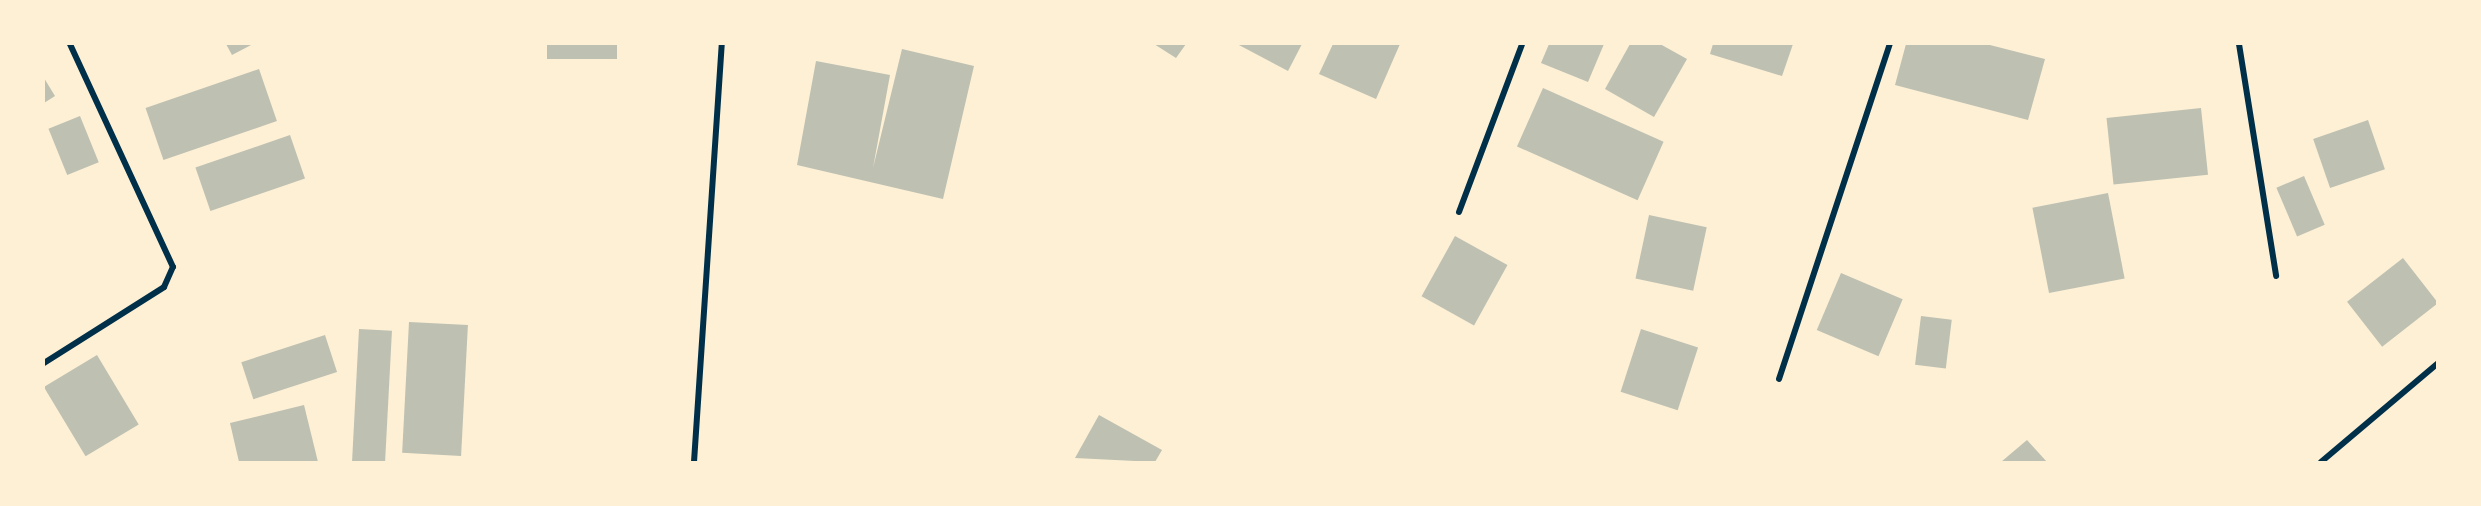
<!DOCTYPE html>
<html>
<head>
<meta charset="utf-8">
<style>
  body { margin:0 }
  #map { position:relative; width:2481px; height:506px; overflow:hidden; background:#fdf0d5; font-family:"DM Sans",sans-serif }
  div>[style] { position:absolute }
  .building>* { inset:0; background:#bec0b2; transform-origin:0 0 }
  .minor>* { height:6px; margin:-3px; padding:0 3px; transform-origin:3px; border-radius:3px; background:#003049 }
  span { translate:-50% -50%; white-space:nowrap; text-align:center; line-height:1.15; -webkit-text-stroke:5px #fdf0d5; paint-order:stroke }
  .frame { position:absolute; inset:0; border:45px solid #fdf0d5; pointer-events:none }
</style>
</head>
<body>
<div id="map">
  <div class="building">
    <i style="clip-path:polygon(226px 44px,253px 44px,232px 55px)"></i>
    <i style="left:547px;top:44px;width:70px;height:15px"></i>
    <i style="clip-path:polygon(1154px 44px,1186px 44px,1176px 58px)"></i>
    <i style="clip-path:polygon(1237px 44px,1302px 44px,1288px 71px)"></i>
    <i style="clip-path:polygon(1333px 44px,1400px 44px,1376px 99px,1319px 74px)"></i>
    <i style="clip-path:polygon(1549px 44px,1604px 44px,1588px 82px,1541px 63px)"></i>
    <i style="clip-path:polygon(1630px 44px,1660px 44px,1687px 59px,1654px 117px,1605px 89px)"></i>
    <i style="clip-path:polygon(1713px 44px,1793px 44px,1782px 76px,1710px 54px)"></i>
    <i style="clip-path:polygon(1906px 44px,1986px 44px,2045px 59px,2028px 120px,1895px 85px)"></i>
    <i style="clip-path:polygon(902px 49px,974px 66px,943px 199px,797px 165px,816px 61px,890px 75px,873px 168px)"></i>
    <i style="left:259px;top:69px;width:55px;height:120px;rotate:71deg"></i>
    <i style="clip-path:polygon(44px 78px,55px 96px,44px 103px)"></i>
    <i style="left:1543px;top:88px;width:132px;height:64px;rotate:24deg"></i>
    <i style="left:2201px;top:108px;width:67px;height:95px;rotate:84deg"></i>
    <i style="left:80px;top:116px;width:50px;height:34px;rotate:68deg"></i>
    <i style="left:2368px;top:120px;width:52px;height:58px;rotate:71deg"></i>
    <i style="left:290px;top:135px;width:46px;height:100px;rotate:71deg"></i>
    <i style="left:2304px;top:176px;width:53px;height:30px;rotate:67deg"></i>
    <i style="left:2108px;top:193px;width:87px;height:77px;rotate:79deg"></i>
    <i style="left:1649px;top:215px;width:59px;height:65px;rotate:12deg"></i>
    <i style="left:1455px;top:236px;width:60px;height:69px;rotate:29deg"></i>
    <i style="left:2403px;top:258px;width:57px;height:71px;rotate:52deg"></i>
    <i style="left:1841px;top:273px;width:67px;height:62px;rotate:23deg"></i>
    <i style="left:1921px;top:316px;width:31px;height:49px;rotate:7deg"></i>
    <i style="left:409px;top:322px;width:59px;height:131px;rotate:3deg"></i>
    <i style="left:359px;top:329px;width:33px;height:133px;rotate:3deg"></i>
    <i style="left:1641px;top:329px;width:60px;height:66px;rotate:18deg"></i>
    <i style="left:325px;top:335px;width:39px;height:88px;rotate:72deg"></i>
    <i style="left:97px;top:355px;width:81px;height:62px;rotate:59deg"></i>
    <i style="clip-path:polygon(304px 405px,318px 462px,239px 462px,230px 423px)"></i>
    <i style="clip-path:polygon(1099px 415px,1162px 450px,1155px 462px,1075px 458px)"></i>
    <i style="clip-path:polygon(2027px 440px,2047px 462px,2001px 462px)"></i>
  </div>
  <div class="minor">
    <i style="left:2239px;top:44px;width:235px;rotate:80.9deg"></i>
    <i style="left:1459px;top:212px;width:179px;rotate:-69.4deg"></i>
    <i style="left:44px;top:363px;width:142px;rotate:-32.3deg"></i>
    <i style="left:164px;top:287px;width:22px;rotate:-66deg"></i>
    <i style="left:173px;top:267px;width:246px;rotate:-114.8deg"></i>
    <i style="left:1779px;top:379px;width:353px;rotate:-71.7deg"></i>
    <i style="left:694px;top:462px;width:419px;rotate:-86.2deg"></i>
    <i style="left:2321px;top:462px;width:153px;rotate:-40.2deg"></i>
  </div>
  <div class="frame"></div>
</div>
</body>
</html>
